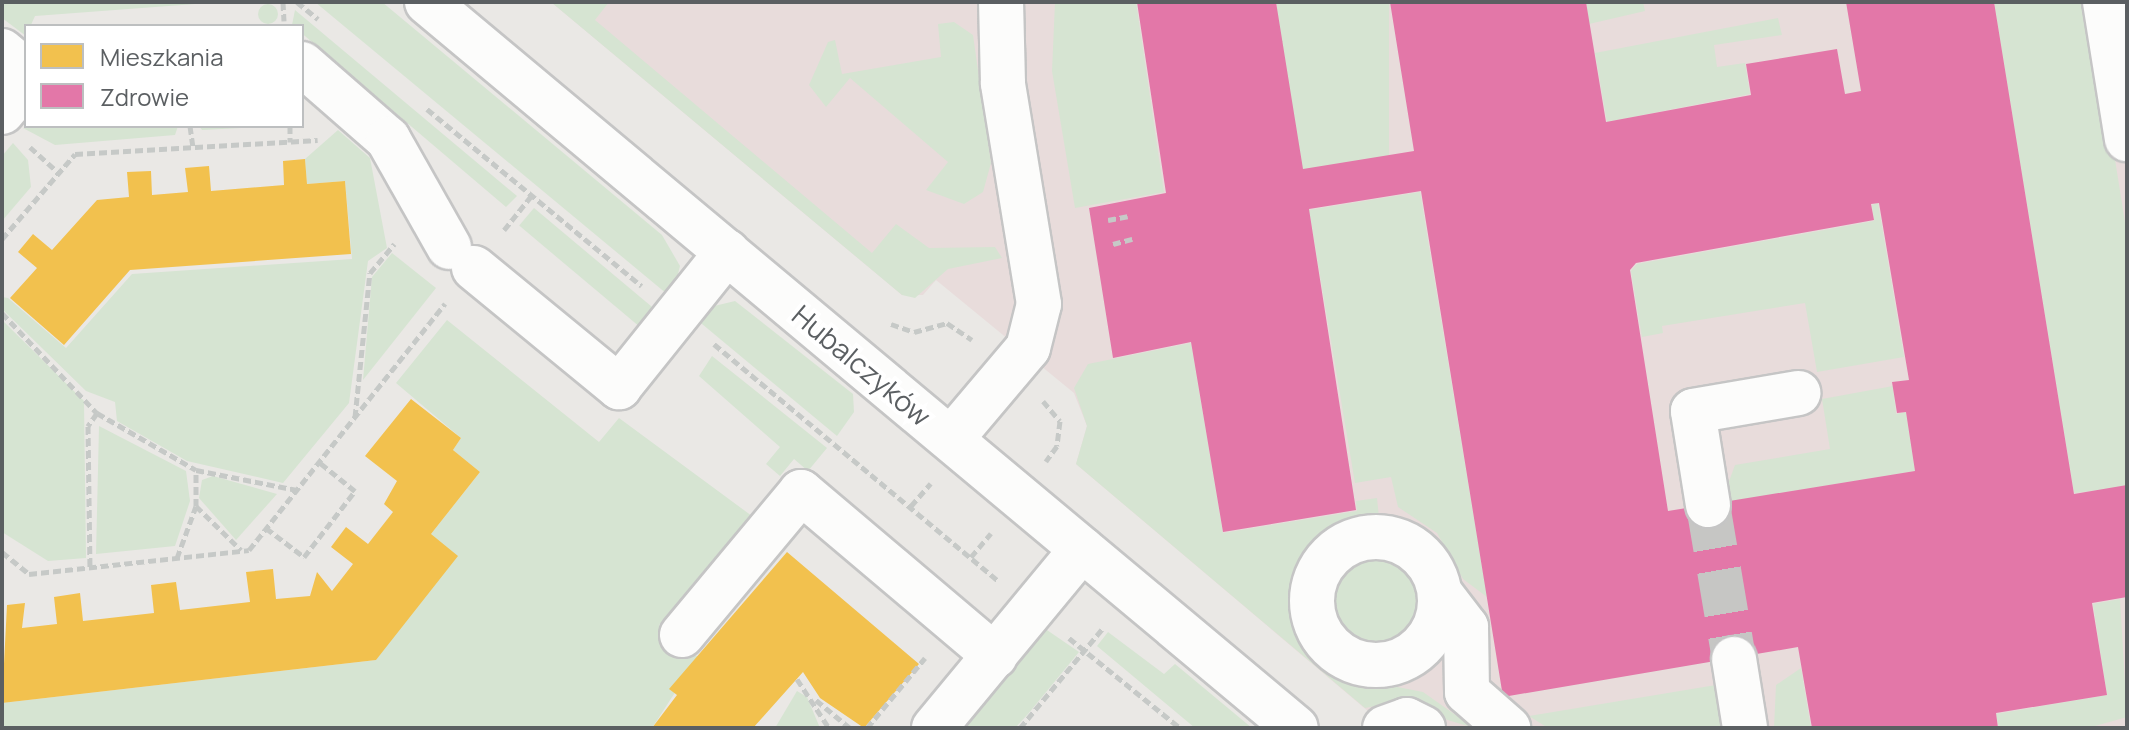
<!DOCTYPE html>
<html>
<head>
<meta charset="utf-8">
<style>
  body { margin:0 }
  #map { position:relative; width:2129px; height:730px; overflow:hidden; background:#eae8e5; font-family:Manrope,sans-serif }
  div>[style] { position:absolute }
  .medical>* { inset:0; background:#e8dcdb }
  .green>* { inset:0; background:#d6e4d2; transform-origin:0 0 }
  .round { border-radius:50% }
  .homes>* { inset:0; background:#f2c14e }
  .health>* { inset:0; background:#e377a8 }
  .minor-tunnel>* { height:44px; margin-top:-22px; transform-origin:0; background:repeating-linear-gradient(90deg,#c6c6c4 0 44px,transparent 0 66px) }
  .path>* { height:5px; margin-top:-2.5px; transform-origin:0; background:repeating-linear-gradient(90deg,#c6c9c7 0 8px,transparent 0 12px) }
  .roads { filter:drop-shadow(2px 0 #c5c5c5) drop-shadow(-2px 0 #c5c5c5) drop-shadow(0 2px #c5c5c5) drop-shadow(0 -2px #c5c5c5) }
  .minor>* { height:44px; margin:-22px; padding:0 22px; transform-origin:22px; border-radius:22px; background:#fcfcfb }
  .minor>.ring { margin:-22px; padding:0; box-sizing:content-box; background:none; border:44px solid #fcfcfb; border-radius:50% }
  span { translate:-50% -50%; white-space:nowrap; text-align:center; line-height:1.15; -webkit-text-stroke:8px #fff; paint-order:stroke }
  .street-label { font-size:28px; color:#5b5f62 }
  .frame { position:absolute; inset:0; border:4px solid #5b5f62; pointer-events:none }
  .legend { position:absolute; left:24px; top:24px; width:280px; height:104px; box-sizing:border-box; background:#fff; border:2px solid #bdbfc0; margin:0; padding:10px 14px; list-style:none; font-size:24px; color:#5b5f62 }
  .legend li { display:flex; align-items:center; gap:16px; height:40px }
  .legend b { width:40px; border:2px solid #bdbfc0 }
</style>
</head>
<body>
<div id="map">
  <div class="medical">
    <i style="clip-path:polygon(551px 2px,2127px 2px,2127px 728px,1388px 728px,1076px 464px,1087px 426px,1074px 393px,936px 280px,923px 295px,902px 295px)"></i>
  </div>
  <div class="green">
    <i style="clip-path:polygon(2px 2px,222px 2px,35px 16px,26px 36px,2px 18px)"></i>
    <i style="clip-path:polygon(315px 2px,382px 2px,662px 235px,680px 266px,676px 282px,667px 294px)"></i>
    <i style="clip-path:polygon(551px 2px,609px 2px,595px 20px,872px 253px,896px 224px,929px 248px,995px 247px,1002px 258px,948px 269px,915px 298px,902px 295px)"></i>
    <i style="clip-path:polygon(1055px 2px,1136px 2px,1164px 192px,1075px 208px,1052px 71px)"></i>
    <i style="left:1277px;top:2px;width:112px;height:169px"></i>
    <i style="clip-path:polygon(1586px 2px,1643px 2px,1645px 11px,1589px 24px)"></i>
    <i style="clip-path:polygon(1994px 2px,2090px 2px,2127px 235px,2127px 487px,2074px 493px)"></i>
    <i class="round" style="left:258px;top:4px;width:20px;height:20px"></i>
    <i style="clip-path:polygon(295px 10px,517px 196px,506px 207px,292px 25px)"></i>
    <i style="clip-path:polygon(1778px 18px,1782px 35px,1714px 45px,1717px 67px,1745px 63px,1750px 94px,1607px 122px,1595px 53px)"></i>
    <i style="clip-path:polygon(954px 22px,973px 35px,991px 163px,983px 192px,964px 204px,926px 190px,948px 162px,850px 78px,826px 107px,809px 85px,828px 42px,835px 40px,842px 74px,941px 57px,938px 24px)"></i>
    <i style="clip-path:polygon(178px 126px,175px 135px,55px 145px,23px 128px)"></i>
    <i style="clip-path:polygon(199px 126px,278px 126px,202px 130px)"></i>
    <i style="clip-path:polygon(338px 130px,370px 158px,387px 248px,368px 261px,349px 403px,283px 483px,187px 461px,117px 421px,115px 402px,86px 391px,2px 309px,2px 297px,8px 298px,66px 348px,132px 274px,352px 259px,345px 181px,307px 184px,305px 159px)"></i>
    <i style="clip-path:polygon(13px 143px,28px 160px,31px 187px,2px 221px,2px 156px)"></i>
    <i style="clip-path:polygon(1420px 192px,1487px 597px,1463px 579px,1437px 533px,1398px 507px,1391px 477px,1355px 483px,1309px 210px)"></i>
    <i style="clip-path:polygon(1878px 203px,1904px 357px,1817px 372px,1805px 303px,1662px 326px,1663px 333px,1642px 337px,1631px 271px,1637px 264px,1874px 221px,1872px 205px)"></i>
    <i style="left:534px;top:208px;width:160px;height:23px;rotate:40deg"></i>
    <i style="clip-path:polygon(392px 253px,436px 288px,363px 380px,372px 277px)"></i>
    <i style="clip-path:polygon(735px 301px,853px 394px,854px 412px,837px 436px,696px 319px,706px 308px)"></i>
    <i style="clip-path:polygon(2px 320px,84px 401px,86px 558px,48px 561px,2px 532px)"></i>
    <i style="clip-path:polygon(447px 320px,599px 442px,619px 418px,756px 519px,659px 625px,698px 657px,652px 728px,2px 728px,2px 703px,376px 660px,431px 534px,480px 472px,453px 450px,461px 438px,396px 383px)"></i>
    <i style="clip-path:polygon(1191px 343px,1223px 533px,1357px 511px,1356px 501px,1377px 498px,1379px 517px,1326px 535px,1298px 577px,1293px 607px,1311px 654px,1336px 675px,1423px 692px,1474px 728px,1392px 703px,1365px 708px,1076px 464px,1087px 426px,1074px 388px,1088px 364px)"></i>
    <i style="clip-path:polygon(712px 356px,827px 448px,808px 471px,794px 459px,780px 476px,766px 464px,780px 447px,699px 376px)"></i>
    <i style="clip-path:polygon(1893px 386px,1896px 414px,1906px 412px,1915px 471px,1721px 503px,1735px 465px,1830px 449px,1822px 399px)"></i>
    <i style="clip-path:polygon(99px 426px,186px 471px,190px 501px,175px 546px,96px 554px)"></i>
    <i style="clip-path:polygon(213px 476px,277px 494px,236px 540px,199px 498px,202px 480px)"></i>
    <i class="round" style="left:1334px;top:559px;width:84px;height:84px"></i>
    <i style="clip-path:polygon(2120px 599px,2127px 717px,2088px 728px,1999px 728px,1996px 714px,2107px 695px,2093px 604px)"></i>
    <i style="clip-path:polygon(1044px 628px,1079px 652px,1028px 714px,1015px 728px,958px 728px)"></i>
    <i style="clip-path:polygon(1108px 632px,1164px 674px,1175px 664px,1252px 728px,1195px 728px,1097px 646px)"></i>
    <i style="clip-path:polygon(1801px 668px,1811px 728px,1774px 728px,1776px 685px)"></i>
    <i style="clip-path:polygon(1716px 685px,1725px 728px,1548px 728px,1529px 716px)"></i>
    <i style="clip-path:polygon(797px 691px,807px 697px,820px 728px,775px 728px)"></i>
  </div>
  <div class="homes">
    <i style="clip-path:polygon(305px 159px,307px 184px,345px 181px,351px 254px,130px 270px,64px 345px,10px 298px,37px 268px,18px 252px,33px 234px,52px 250px,97px 200px,129px 197px,127px 172px,151px 171px,152px 195px,188px 192px,185px 168px,209px 166px,211px 191px,284px 185px,283px 161px)"></i>
    <i style="clip-path:polygon(411px 399px,461px 438px,453px 450px,480px 472px,431px 534px,458px 556px,376px 660px,2px 703px,7px 605px,25px 603px,22px 628px,57px 624px,54px 597px,80px 593px,83px 621px,154px 613px,151px 585px,176px 582px,180px 610px,250px 602px,246px 572px,273px 569px,276px 599px,310px 596px,317px 572px,332px 591px,353px 564px,331px 547px,346px 527px,368px 544px,393px 512px,384px 504px,397px 481px,365px 456px)"></i>
    <i style="clip-path:polygon(787px 552px,919px 664px,864px 728px,820px 698px,803px 672px,753px 728px,652px 728px,677px 695px,669px 689px)"></i>
  </div>
  <div class="health">
    <i style="clip-path:polygon(evenodd,1137px 2px,1276px 2px,1303px 169px,1414px 151px,1390px 2px,1586px 2px,1606px 122px,1751px 95px,1746px 64px,1837px 49px,1845px 94px,1861px 91px,1846px 2px,1994px 2px,2074px 494px,2127px 485px,2127px 597px,2092px 603px,2107px 695px,1996px 713px,1998px 728px,1812px 728px,1798px 647px,1503px 697px,1421px 191px,1309px 209px,1356px 510px,1223px 532px,1191px 342px,1113px 358px,1089px 208px,1166px 193px,1137px 2px,1879px 203px,1909px 380px,1892px 382px,1897px 413px,1906px 412px,1915px 471px,1668px 511px,1630px 270px,1636px 263px,1874px 220px,1871px 204px,1879px 203px)"></i>
  </div>
  <div class="minor-tunnel">
    <i style="left:1708px;top:505px;width:156px;rotate:80.4deg"></i>
  </div>
  <div class="path">
    <i style="left:283px;top:2px;width:19px;rotate:87deg"></i>
    <i style="left:297px;top:2px;width:27px;rotate:39deg"></i>
    <i style="left:427px;top:109px;width:278px;rotate:39.5deg"></i>
    <i style="left:190px;top:126px;width:21px;rotate:82deg"></i>
    <i style="left:290px;top:126px;width:16px;rotate:90deg"></i>
    <i style="left:30px;top:147px;width:39px;rotate:42deg"></i>
    <i style="left:1108px;top:220px;width:20px;rotate:-11deg"></i>
    <i style="left:504px;top:230px;width:45px;rotate:-51.3deg"></i>
    <i style="left:2px;top:239px;width:112px;rotate:-49.3deg"></i>
    <i style="left:75px;top:154px;width:243px;rotate:-3.3deg"></i>
    <i style="left:1113px;top:244px;width:20px;rotate:-15deg"></i>
    <i style="left:2px;top:313px;width:138px;rotate:46.5deg"></i>
    <i style="left:97px;top:413px;width:16px;rotate:125deg"></i>
    <i style="left:88px;top:426px;width:141px;rotate:89.2deg"></i>
    <i style="left:891px;top:324px;width:24px;rotate:19deg"></i>
    <i style="left:914px;top:332px;width:34px;rotate:-15deg"></i>
    <i style="left:947px;top:323px;width:30px;rotate:34deg"></i>
    <i style="left:714px;top:344px;width:370px;rotate:39.8deg"></i>
    <i style="left:1043px;top:401px;width:26px;rotate:50deg"></i>
    <i style="left:1060px;top:421px;width:25px;rotate:97deg"></i>
    <i style="left:1057px;top:446px;width:19px;rotate:126deg"></i>
    <i style="left:97px;top:413px;width:114px;rotate:29.9deg"></i>
    <i style="left:355px;top:417px;width:145px;rotate:-84.1deg"></i>
    <i style="left:370px;top:273px;width:38px;rotate:-50deg"></i>
    <i style="left:196px;top:506px;width:36px;rotate:-90deg"></i>
    <i style="left:196px;top:470px;width:103px;rotate:11.2deg"></i>
    <i style="left:911px;top:506px;width:30px;rotate:-49deg"></i>
    <i style="left:266px;top:528px;width:48px;rotate:37.3deg"></i>
    <i style="left:304px;top:557px;width:83px;rotate:-52.3deg"></i>
    <i style="left:355px;top:491px;width:46px;rotate:-141.1deg"></i>
    <i style="left:2px;top:552px;width:35px;rotate:39deg"></i>
    <i style="left:29px;top:574px;width:221px;rotate:-6.2deg"></i>
    <i style="left:249px;top:550px;width:315px;rotate:-51.5deg"></i>
    <i style="left:971px;top:557px;width:31px;rotate:-50deg"></i>
    <i style="left:177px;top:558px;width:55px;rotate:-69.9deg"></i>
    <i style="left:196px;top:506px;width:63px;rotate:44.4deg"></i>
    <i style="left:1069px;top:638px;width:143px;rotate:39deg"></i>
    <i style="left:797px;top:679px;width:59px;rotate:56.9deg"></i>
    <i style="left:816px;top:700px;width:44px;rotate:39.5deg"></i>
    <i style="left:867px;top:728px;width:91px;rotate:-50.4deg"></i>
    <i style="left:1020px;top:728px;width:131px;rotate:-50.3deg"></i>
  </div>
  <div class="roads">
    <div class="minor">
      <i style="left:427px;top:2px;width:1132px;rotate:39.88deg"></i>
      <i style="left:2105px;top:2px;width:139px;rotate:80.9deg"></i>
      <i style="left:2px;top:51px;width:31px;rotate:40deg"></i>
      <i style="left:302px;top:64px;width:114px;rotate:41.1deg"></i>
      <i style="left:388px;top:139px;width:124px;rotate:60.5deg"></i>
      <i style="left:2px;top:112px;width:38px;rotate:-50deg"></i>
      <i style="left:474px;top:268px;width:188px;rotate:39.4deg"></i>
      <i style="left:619px;top:387px;width:173px;rotate:-51.3deg"></i>
      <i style="left:951px;top:439px;width:119px;rotate:-49.8deg"></i>
      <i style="left:1028px;top:348px;width:45px;rotate:-76deg"></i>
      <i style="left:1039px;top:304px;width:224px;rotate:-99.3deg"></i>
      <i style="left:1003px;top:83px;width:81px;rotate:-91.4deg"></i>
      <i style="left:1708px;top:505px;width:95px;rotate:-99.1deg"></i>
      <i style="left:1693px;top:411px;width:107px;rotate:-9.7deg"></i>
      <i class="ring" style="left:1312px;top:537px;width:84px;height:84px"></i>
      <i style="left:1440px;top:593px;width:43px;rotate:52.6deg"></i>
      <i style="left:1466px;top:627px;width:65px;rotate:89.1deg"></i>
      <i style="left:1467px;top:692px;width:55px;rotate:41.3deg"></i>
      <i style="left:682px;top:635px;width:186px;rotate:-50.2deg"></i>
      <i style="left:801px;top:492px;width:254px;rotate:40.2deg"></i>
      <i style="left:1734px;top:659px;width:70px;rotate:80.9deg"></i>
      <i style="left:934px;top:728px;width:232px;rotate:-50.4deg"></i>
      <i style="left:1385px;top:728px;width:23px;rotate:-20deg"></i>
      <i style="left:1407px;top:720px;width:18px;rotate:27deg"></i>
    </div>
  </div>
  <div class="street-label">
    <span style="left:862px;top:365px;rotate:40deg">Hubalczyków</span>
  </div>
  <div class="frame"></div>
  <ul class="legend">
  <li><b style="height:22px;background:#f2c14e"></b>Mieszkania</li>
  <li><b style="height:22px;background:#e377a8"></b>Zdrowie</li>
  </ul>
</div>
</body>
</html>
